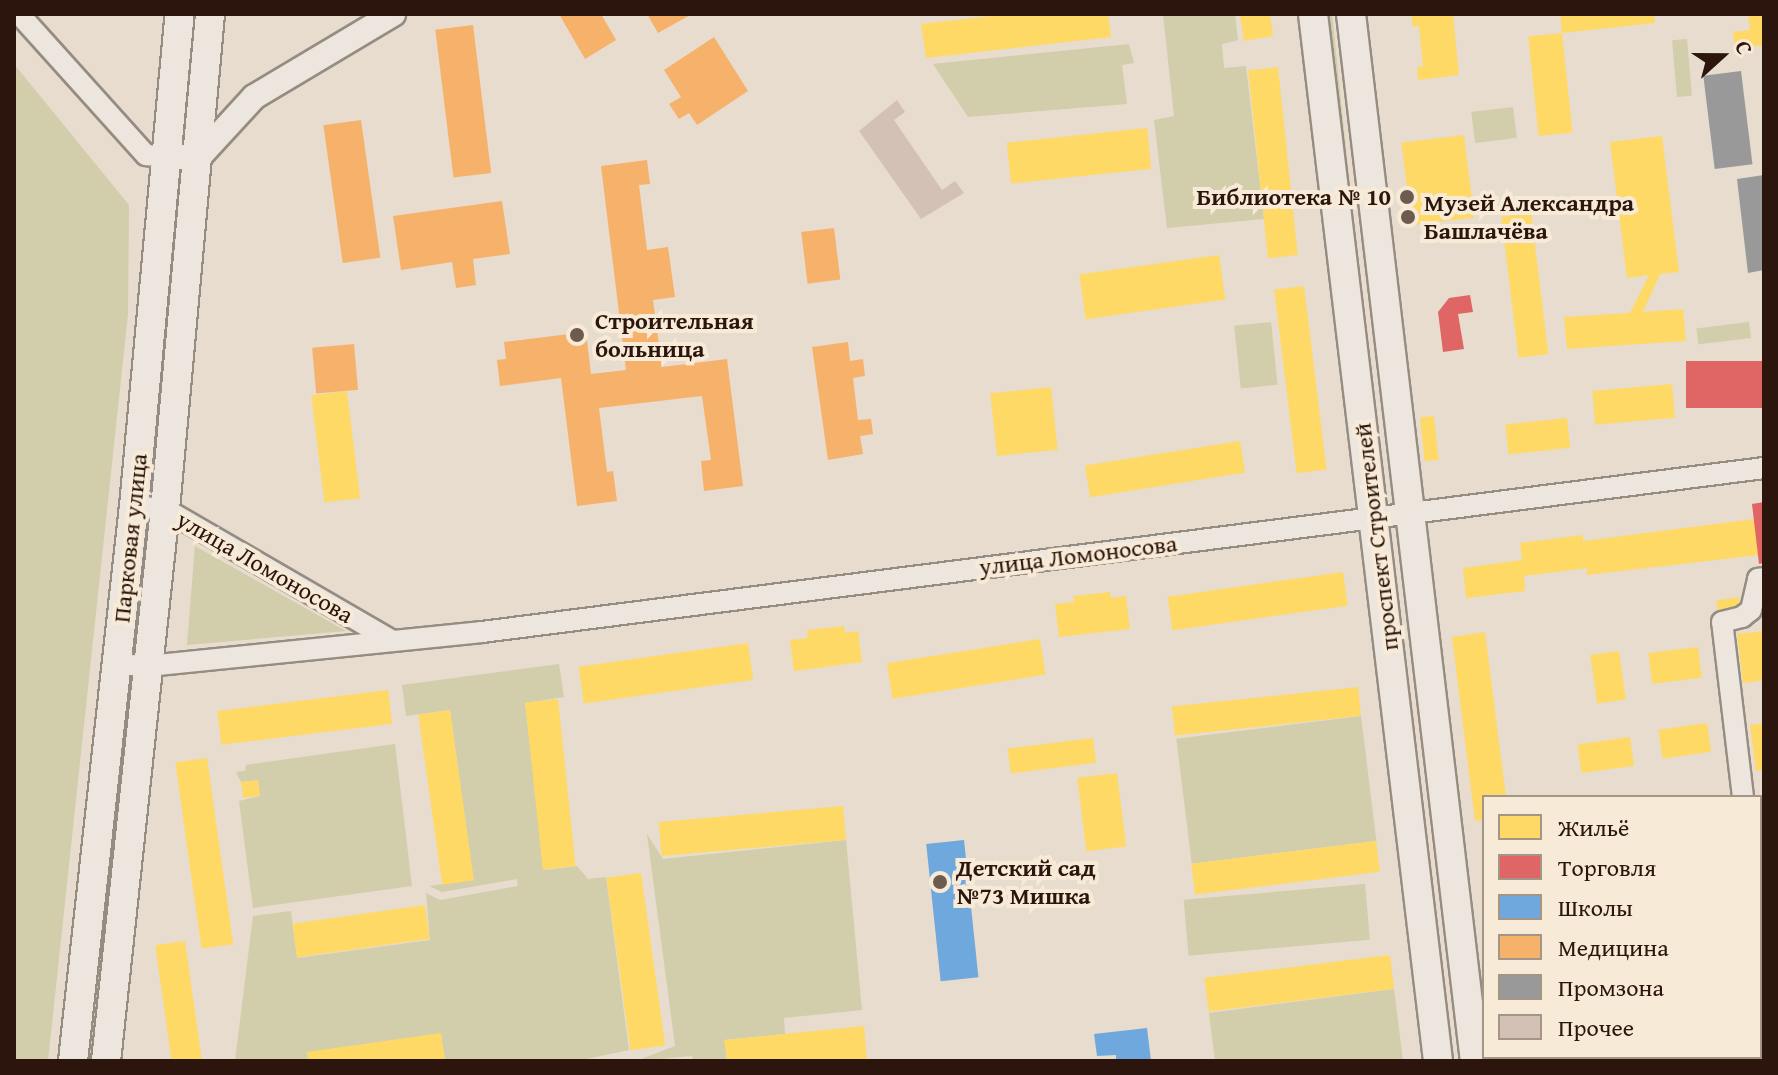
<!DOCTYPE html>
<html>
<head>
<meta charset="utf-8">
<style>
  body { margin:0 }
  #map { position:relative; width:1778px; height:1075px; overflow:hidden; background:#e7dccd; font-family:"Gentium Book Plus",serif }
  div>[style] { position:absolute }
  .green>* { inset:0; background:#d2cdab; transform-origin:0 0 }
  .homes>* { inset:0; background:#ffd966; transform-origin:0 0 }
  .shops>* { inset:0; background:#e06666; transform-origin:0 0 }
  .schools>* { inset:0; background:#6fa8dc; transform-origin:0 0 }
  .health>* { inset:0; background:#f6b26b; transform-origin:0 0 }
  .industry>* { inset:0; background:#999; transform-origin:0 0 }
  .building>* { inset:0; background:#d3c1b6 }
  .roads { filter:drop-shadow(2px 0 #958c82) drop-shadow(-2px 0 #958c82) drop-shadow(0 2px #958c82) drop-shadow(0 -2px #958c82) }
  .minor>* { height:20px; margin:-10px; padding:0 10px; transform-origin:10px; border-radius:10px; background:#ece6de }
  .tertiary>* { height:24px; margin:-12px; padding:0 12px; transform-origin:12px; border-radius:12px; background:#ece6de }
  .secondary>* { height:28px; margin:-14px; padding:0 14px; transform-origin:14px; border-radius:14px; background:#ece6de }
  .dots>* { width:22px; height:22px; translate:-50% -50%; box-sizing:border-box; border:4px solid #f7ead7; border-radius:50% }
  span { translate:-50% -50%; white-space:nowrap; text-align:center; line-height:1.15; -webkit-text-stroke:8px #f7ead7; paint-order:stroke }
  .poi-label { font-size:24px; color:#2b150c; font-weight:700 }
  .right { translate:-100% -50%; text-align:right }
  .left { translate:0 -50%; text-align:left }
  .street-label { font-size:24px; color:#2b150c }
  .frame { position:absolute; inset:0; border:16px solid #2b150c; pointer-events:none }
  .legend { position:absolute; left:1482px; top:795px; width:280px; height:264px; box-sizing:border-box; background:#f7ead7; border:2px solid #a59586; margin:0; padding:10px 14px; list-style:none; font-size:24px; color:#2b150c }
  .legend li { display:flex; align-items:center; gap:16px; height:40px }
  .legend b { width:40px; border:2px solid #a59586 }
  .north { position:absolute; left:1682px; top:16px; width:80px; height:80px; -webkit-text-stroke:6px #f7ead7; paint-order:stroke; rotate:69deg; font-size:22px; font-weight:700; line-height:32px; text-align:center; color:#2b150c }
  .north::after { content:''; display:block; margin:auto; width:28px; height:36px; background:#2b150c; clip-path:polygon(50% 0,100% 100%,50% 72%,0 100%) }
</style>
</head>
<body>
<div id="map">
  <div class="green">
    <i style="clip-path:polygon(1163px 14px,1235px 14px,1238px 40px,1222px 44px,1224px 68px,1246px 66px,1264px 219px,1167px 228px,1154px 120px,1174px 116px)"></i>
    <i style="clip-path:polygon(1318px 14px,1332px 14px,1382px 495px)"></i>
    <i style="left:1687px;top:39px;width:57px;height:15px;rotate:85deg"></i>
    <i style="clip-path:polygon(1129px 44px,1134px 63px,1122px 65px,1127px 104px,968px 117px,933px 64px)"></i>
    <i style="clip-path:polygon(14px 64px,129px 205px,128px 314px,48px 1061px,14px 1061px)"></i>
    <i style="left:1513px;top:107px;width:31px;height:42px;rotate:83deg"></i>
    <i style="left:1271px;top:322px;width:63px;height:37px;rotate:84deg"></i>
    <i style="left:1749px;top:322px;width:16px;height:53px;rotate:83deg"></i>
    <i style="clip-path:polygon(195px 546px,346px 631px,187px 645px)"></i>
    <i style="clip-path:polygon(559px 664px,564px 697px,525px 703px,545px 870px,577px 866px,588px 879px,606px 877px,629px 1050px,577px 1061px,445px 1061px,441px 1034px,308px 1061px,235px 1061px,253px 916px,291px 911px,297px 958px,430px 940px,426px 893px,440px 900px,518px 886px,517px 879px,442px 892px,429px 886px,473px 880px,450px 710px,406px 716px,402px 685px)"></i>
    <i style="left:124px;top:706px;width:10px;height:357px;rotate:6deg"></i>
    <i style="left:1361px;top:716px;width:126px;height:186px;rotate:83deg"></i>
    <i style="clip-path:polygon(395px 744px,412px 886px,253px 908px,239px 801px,260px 796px,257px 780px,241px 782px,236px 772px,245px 771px,246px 765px)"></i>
    <i style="clip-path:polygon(647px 834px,663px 859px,846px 840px,862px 1010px,784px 1018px,785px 1034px,725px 1040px,727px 1061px,693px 1061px,692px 1056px,636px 1061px,675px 1046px)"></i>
    <i style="left:1365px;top:884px;width:56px;height:182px;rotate:85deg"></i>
    <i style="clip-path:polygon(1394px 989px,1403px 1061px,1215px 1061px,1209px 1013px)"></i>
  </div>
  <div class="homes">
    <i style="clip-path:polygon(1009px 14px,1108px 14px,1111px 37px,926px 58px,921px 24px)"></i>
    <i style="clip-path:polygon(1240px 14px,1270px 14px,1273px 36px,1244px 41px)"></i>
    <i style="clip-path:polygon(1411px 14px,1453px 14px,1459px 75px,1418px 80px,1417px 67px,1423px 66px,1419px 26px,1413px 27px)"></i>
    <i style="clip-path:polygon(1560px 14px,1654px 14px,1655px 23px,1562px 33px)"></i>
    <i style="clip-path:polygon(1748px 14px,1764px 14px,1764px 45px,1735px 49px,1733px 32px,1750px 30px)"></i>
    <i style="left:1562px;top:33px;width:100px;height:34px;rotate:84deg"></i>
    <i style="left:1278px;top:67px;width:189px;height:30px;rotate:84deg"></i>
    <i style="left:1147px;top:128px;width:41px;height:141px;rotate:84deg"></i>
    <i style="left:1464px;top:135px;width:83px;height:63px;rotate:83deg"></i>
    <i style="clip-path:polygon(1662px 136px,1679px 272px,1660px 274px,1643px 312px,1683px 309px,1686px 341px,1567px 349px,1564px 317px,1630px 313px,1649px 275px,1627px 278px,1610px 142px)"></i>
    <i style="left:1531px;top:213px;width:142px;height:30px;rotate:83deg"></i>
    <i style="left:1219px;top:255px;width:45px;height:141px;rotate:82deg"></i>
    <i style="left:1304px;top:286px;width:185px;height:30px;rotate:83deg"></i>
    <i style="left:1672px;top:384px;width:34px;height:80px;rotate:85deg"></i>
    <i style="left:1051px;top:387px;width:63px;height:61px;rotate:84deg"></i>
    <i style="left:347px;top:391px;width:108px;height:36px;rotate:83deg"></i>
    <i style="left:1434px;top:416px;width:44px;height:14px;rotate:84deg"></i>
    <i style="left:1567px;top:418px;width:30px;height:62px;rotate:84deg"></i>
    <i style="left:1240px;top:441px;width:32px;height:157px;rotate:81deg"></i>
    <i style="clip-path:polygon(1754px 519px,1759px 555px,1587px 575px,1587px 568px,1524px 576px,1525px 591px,1466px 598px,1463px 568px,1522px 560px,1520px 543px,1583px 535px,1583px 541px)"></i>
    <i style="left:1343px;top:572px;width:34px;height:177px;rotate:82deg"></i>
    <i style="clip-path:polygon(1110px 592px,1111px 598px,1126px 596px,1130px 629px,1059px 637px,1055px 604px,1074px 602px,1073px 596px)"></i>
    <i style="left:1739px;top:597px;width:13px;height:23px;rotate:81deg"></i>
    <i style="clip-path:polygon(844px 626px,845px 633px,858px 631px,862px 662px,794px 671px,790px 640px,808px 638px,807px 630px)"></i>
    <i style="clip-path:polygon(1764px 631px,1764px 680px,1743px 683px,1737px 634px)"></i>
    <i style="clip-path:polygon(1485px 632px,1506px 797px,1484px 797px,1484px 820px,1475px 821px,1452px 637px)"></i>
    <i style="left:1040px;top:639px;width:36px;height:155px;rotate:81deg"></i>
    <i style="left:748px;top:643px;width:37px;height:171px;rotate:82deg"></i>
    <i style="left:1698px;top:647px;width:31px;height:50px;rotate:83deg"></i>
    <i style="left:1619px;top:651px;width:49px;height:29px;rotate:82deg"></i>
    <i style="left:1358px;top:687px;width:29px;height:187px;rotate:84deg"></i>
    <i style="left:388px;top:690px;width:34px;height:172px;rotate:83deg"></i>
    <i style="left:558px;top:699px;width:168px;height:33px;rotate:84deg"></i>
    <i style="left:450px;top:710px;width:172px;height:32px;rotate:82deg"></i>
    <i style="left:1707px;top:723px;width:29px;height:49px;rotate:82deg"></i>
    <i style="clip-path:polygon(1764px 723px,1764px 770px,1756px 771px,1750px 725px)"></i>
    <i style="left:1630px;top:737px;width:29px;height:53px;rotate:82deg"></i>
    <i style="left:1093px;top:738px;width:25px;height:86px;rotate:83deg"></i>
    <i style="left:207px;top:758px;width:188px;height:32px;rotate:82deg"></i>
    <i style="left:1117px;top:773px;width:74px;height:40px;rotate:83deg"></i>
    <i style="left:258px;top:780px;width:16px;height:17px;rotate:83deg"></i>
    <i style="left:843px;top:806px;width:34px;height:185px;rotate:85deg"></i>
    <i style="left:1376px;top:841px;width:31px;height:186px;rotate:83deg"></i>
    <i style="left:641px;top:873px;width:174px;height:35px;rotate:82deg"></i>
    <i style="left:425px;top:905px;width:34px;height:134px;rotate:82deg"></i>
    <i style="left:185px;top:941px;width:121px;height:30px;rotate:82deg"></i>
    <i style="left:1390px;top:955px;width:34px;height:187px;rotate:83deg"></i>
    <i style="clip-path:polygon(864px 1026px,867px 1060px,727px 1061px,724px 1040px)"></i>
    <i style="clip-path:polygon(441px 1033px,445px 1061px,308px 1061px,307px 1052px)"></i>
    <i style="left:1698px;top:1057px;width:50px;height:4px"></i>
  </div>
  <div class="shops">
    <i style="clip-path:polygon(1470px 295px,1473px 312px,1458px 314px,1464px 349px,1443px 352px,1438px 312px,1449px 298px)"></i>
    <i style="left:1764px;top:361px;width:47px;height:78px;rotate:90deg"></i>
    <i style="clip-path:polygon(1764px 502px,1764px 563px,1759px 564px,1752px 504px)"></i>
  </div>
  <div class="schools">
    <i style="left:964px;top:840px;width:138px;height:38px;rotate:84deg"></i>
    <i style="clip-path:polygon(1147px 1028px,1151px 1061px,1116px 1061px,1116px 1055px,1097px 1056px,1094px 1034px)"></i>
  </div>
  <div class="health">
    <i style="clip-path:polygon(559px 14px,601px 14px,616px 40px,585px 59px)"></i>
    <i style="clip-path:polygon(647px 14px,692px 14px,658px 33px)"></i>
    <i style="left:473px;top:25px;width:149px;height:38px;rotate:83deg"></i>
    <i style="clip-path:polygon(714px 37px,748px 91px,697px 125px,689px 113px,679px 119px,669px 104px,681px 97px,664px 70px)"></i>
    <i style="left:361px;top:120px;width:139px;height:38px;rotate:82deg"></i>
    <i style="clip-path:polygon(647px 160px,650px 184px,639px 185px,647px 250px,668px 247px,675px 297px,653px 300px,662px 367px,727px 359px,743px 486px,704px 491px,701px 461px,711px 460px,702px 396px,599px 408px,607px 472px,613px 471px,617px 501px,577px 506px,561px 378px,500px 386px,497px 360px,506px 359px,504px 342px,586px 332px,591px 374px,626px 370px,601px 166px)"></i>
    <i style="clip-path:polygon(502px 201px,510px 254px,473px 259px,476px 285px,456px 288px,452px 262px,401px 270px,393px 216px)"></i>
    <i style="left:834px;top:228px;width:52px;height:33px;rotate:83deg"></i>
    <i style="clip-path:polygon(848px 342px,850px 361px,863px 359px,865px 376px,853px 378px,858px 420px,871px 419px,873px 434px,860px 436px,863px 454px,828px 460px,812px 347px)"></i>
    <i style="left:354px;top:344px;width:46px;height:42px;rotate:85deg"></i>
  </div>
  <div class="industry">
    <i style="left:1741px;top:71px;width:94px;height:38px;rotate:83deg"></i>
    <i style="clip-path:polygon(1764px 175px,1764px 270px,1748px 273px,1737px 179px)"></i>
  </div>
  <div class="building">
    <i style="clip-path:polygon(897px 100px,905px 112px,894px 120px,942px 190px,955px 181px,964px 193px,921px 219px,859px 131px)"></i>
  </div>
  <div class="roads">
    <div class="minor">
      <i style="left:19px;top:14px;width:190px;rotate:48deg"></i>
      <i style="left:146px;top:155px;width:20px;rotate:6deg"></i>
      <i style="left:134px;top:506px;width:31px;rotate:6deg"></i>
      <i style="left:165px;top:509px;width:261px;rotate:30.1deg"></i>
      <i style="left:117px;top:664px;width:31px;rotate:4deg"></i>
      <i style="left:148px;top:666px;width:336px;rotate:-5.8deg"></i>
      <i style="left:482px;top:632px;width:1292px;rotate:-7.29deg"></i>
      <i style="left:1743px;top:797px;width:176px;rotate:-96.8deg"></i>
      <i style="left:1722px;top:622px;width:21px;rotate:-14deg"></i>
      <i style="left:1742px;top:617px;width:11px;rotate:-38deg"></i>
      <i style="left:1751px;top:610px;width:32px;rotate:-77deg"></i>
      <i style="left:1758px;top:579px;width:6px;rotate:-9deg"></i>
      <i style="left:1760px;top:942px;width:34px;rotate:83deg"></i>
    </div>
    <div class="tertiary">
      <i style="left:166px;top:157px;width:33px"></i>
      <i style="left:199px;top:157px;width:81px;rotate:-47.5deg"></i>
      <i style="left:254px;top:97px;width:162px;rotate:-30.8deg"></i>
    </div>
    <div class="secondary">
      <i style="left:1313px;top:14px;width:1054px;rotate:83.19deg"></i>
      <i style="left:1351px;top:14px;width:1054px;rotate:83.25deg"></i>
      <i style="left:73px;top:1061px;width:558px;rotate:-83.73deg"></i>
      <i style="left:134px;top:506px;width:494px;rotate:-84.7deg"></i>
      <i style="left:106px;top:1061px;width:555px;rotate:-83.9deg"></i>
      <i style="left:165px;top:509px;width:497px;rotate:-84.8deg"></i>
    </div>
  </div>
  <div class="dots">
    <i style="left:1407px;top:197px;background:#6d5b50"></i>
    <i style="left:1408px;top:217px;background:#6d5b50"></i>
    <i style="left:577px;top:335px;background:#6d5b50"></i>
    <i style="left:940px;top:882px;background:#6d5b50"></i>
  </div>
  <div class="poi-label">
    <span class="right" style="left:1391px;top:197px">Библиотека № 10</span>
    <span class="left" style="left:1424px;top:217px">Музей Александра<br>Башлачёва</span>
    <span class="left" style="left:595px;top:335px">Строительная<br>больница</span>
    <span class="left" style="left:956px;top:882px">Детский сад<br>№73 Мишка</span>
  </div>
  <div class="street-label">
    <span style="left:1376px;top:537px;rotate:-97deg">проспект Строителей</span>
    <span style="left:130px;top:538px;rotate:-84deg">Парковая улица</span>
    <span style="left:1078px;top:555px;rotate:-7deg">улица Ломоносова</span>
    <span style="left:265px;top:567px;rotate:30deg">улица Ломоносова</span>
  </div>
  <div class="frame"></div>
  <ul class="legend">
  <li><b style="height:22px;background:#ffd966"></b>Жильё</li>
  <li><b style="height:22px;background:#e06666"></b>Торговля</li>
  <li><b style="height:22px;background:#6fa8dc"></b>Школы</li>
  <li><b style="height:22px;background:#f6b26b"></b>Медицина</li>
  <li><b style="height:22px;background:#999"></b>Промзона</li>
  <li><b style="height:22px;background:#d3c1b6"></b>Прочее</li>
  </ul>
  <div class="north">С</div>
</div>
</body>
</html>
